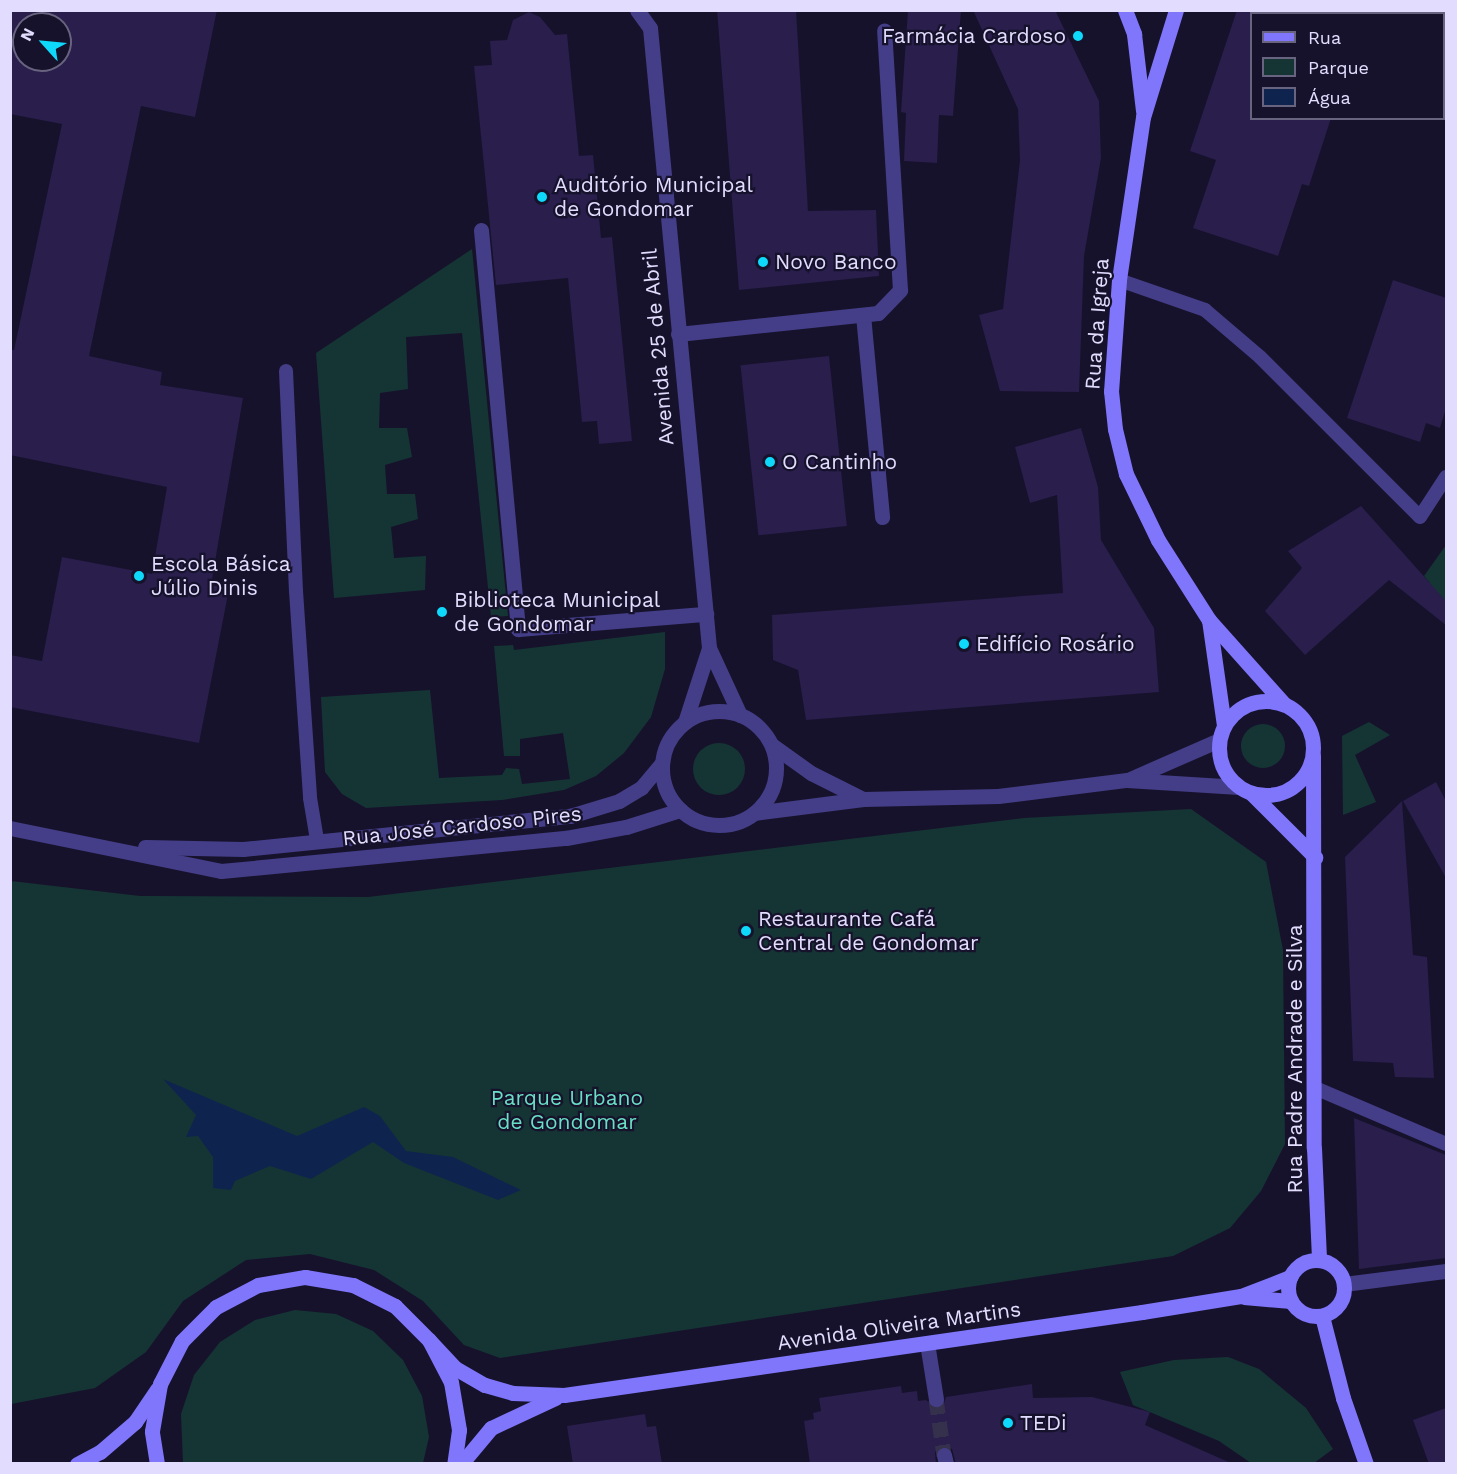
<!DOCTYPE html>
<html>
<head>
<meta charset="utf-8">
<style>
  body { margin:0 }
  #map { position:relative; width:1457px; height:1474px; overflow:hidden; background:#17122b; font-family:"Work Sans",sans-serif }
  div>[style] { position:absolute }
  .green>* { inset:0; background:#153535 }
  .round { border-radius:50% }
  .water>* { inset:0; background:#0e244e }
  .building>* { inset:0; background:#291e4c; transform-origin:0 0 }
  .minor-tunnel>* { height:15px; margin-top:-7.5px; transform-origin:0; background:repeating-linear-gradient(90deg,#35304b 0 15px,transparent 0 23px) }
  .service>* { height:14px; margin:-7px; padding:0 7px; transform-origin:7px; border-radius:7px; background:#443e89 }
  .pedestrian>* { height:15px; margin:-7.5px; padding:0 7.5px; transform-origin:7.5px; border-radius:7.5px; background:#443e89 }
  .minor>* { height:15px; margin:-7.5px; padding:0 7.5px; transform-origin:7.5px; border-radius:7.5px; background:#443e89 }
  .minor>.ring { margin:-7.5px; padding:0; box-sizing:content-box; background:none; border:15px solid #443e89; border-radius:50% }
  .secondary>* { height:15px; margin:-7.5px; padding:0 7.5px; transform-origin:7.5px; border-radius:7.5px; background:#7f76fc }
  .secondary>.ring { margin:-7.5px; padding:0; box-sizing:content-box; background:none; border:15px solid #7f76fc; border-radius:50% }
  .dots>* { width:16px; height:16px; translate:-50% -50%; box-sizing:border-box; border:3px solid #17122b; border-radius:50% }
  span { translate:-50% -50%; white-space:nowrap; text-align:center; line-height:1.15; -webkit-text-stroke:4.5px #17122b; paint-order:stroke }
  .poi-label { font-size:21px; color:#e2ddfe }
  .right { translate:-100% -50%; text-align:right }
  .left { translate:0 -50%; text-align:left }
  .street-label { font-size:21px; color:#e2ddfe }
  .park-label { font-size:21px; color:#69dfc6 }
  .frame { position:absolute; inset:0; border:12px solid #e2ddfe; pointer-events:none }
  .legend { position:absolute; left:1250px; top:12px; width:195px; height:108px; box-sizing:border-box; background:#17122b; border:2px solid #68637f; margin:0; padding:8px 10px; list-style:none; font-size:18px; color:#e2ddfe }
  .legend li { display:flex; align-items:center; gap:12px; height:30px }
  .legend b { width:30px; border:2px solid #68637f }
  .north { position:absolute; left:12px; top:12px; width:60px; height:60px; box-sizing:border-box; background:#17122b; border:2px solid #68637f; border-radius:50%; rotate:297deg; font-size:16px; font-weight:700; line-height:24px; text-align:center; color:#e2ddfe }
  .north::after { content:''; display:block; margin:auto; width:21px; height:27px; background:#0ed9fa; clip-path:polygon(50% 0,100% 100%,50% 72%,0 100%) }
</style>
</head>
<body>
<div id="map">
  <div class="green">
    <i style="clip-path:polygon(472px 249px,508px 616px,491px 617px,462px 333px,406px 337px,408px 389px,380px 393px,379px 428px,407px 428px,412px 457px,385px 465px,387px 494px,415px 494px,418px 519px,391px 527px,394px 558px,426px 556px,425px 590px,334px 598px,316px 353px)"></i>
    <i style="clip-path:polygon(1446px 545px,1446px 625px,1417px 601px,1430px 583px,1424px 576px)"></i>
    <i style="clip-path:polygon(665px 632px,665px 669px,651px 717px,624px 753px,596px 776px,564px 790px,502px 800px,366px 808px,342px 794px,325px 772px,321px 697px,430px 690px,439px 778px,502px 775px,506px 768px,519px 769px,522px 784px,570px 779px,563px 733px,520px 739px,520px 756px,504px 756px,494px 646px,513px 645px,514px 650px)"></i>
    <i style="clip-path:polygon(1369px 722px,1390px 735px,1355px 755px,1376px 802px,1343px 815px,1342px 736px)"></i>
    <i class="round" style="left:1241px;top:724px;width:44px;height:44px"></i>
    <i class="round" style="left:693px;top:743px;width:52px;height:52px"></i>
    <i style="clip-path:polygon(1191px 809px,1266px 862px,1283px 950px,1285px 1144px,1261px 1191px,1230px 1228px,1173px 1256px,500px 1358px,464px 1345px,423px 1301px,374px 1270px,310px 1254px,246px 1260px,183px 1301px,146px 1352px,95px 1388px,11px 1404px,11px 881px,140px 896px,368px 897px,1024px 818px)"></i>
    <i style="clip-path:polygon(295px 1310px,336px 1314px,373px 1331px,403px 1360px,422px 1396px,429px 1437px,423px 1463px,183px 1463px,181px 1414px,194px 1375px,220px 1342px,255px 1320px)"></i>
    <i style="clip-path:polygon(1228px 1357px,1259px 1369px,1306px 1408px,1333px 1449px,1314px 1463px,1251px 1463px,1219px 1441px,1133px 1405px,1120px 1372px,1174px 1360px)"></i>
  </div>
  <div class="water">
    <i style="clip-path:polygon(163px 1079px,297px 1136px,364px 1107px,380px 1116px,406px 1151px,453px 1157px,521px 1190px,498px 1200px,404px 1163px,373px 1142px,311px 1179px,270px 1166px,235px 1181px,231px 1190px,213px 1188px,213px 1157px,198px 1136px,186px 1137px,196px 1115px)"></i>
  </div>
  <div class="building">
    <i style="clip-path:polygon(evenodd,10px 10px,217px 10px,195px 117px,141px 106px,89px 356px,162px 372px,160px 385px,243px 398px,211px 585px,229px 589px,199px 743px,10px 707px,10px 655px,42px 661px,62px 557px,152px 574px,167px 487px,10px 455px,10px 350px,14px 350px,62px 124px,10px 114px,10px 10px,24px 24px,60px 24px,60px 60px,24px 60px,24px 24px)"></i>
    <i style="clip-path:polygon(717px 10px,796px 10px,808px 211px,876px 210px,879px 276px,739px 290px)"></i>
    <i style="clip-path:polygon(908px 10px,961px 10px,953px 116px,939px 115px,937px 163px,904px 161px,906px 113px,901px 112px)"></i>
    <i style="clip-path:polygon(973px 10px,1055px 10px,1099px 101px,1101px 158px,1084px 256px,1079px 392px,1000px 391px,979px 315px,1003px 309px,1020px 160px,1018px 109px)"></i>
    <i style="clip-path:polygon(1237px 10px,1251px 10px,1251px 118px,1331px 118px,1309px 186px,1302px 184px,1278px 256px,1193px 228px,1216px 160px,1190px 151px)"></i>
    <i style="clip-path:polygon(529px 12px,540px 17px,555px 35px,567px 34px,579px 156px,593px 155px,601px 238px,612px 237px,632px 441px,599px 444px,597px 421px,582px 422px,568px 278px,496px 285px,474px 66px,492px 65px,490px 41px,507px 40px,513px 20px)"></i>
    <i style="clip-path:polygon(1393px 280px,1446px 298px,1446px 408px,1440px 428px,1426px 423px,1420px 442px,1347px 418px)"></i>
    <i style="left:829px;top:356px;width:171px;height:89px;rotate:84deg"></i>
    <i style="clip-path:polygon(1081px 428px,1098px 487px,1101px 540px,1154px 628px,1159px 692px,806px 720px,798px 670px,773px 660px,772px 615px,1063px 593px,1057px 495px,1030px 503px,1015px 447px)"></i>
    <i style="clip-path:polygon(1361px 506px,1446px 601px,1446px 625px,1389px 580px,1305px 655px,1265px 611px,1302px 568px,1288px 551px)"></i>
    <i style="clip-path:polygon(1436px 782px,1446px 801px,1446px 878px,1403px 801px)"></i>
    <i style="clip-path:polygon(1402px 801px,1413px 955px,1427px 957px,1434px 1078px,1395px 1077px,1393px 1063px,1353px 1061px,1345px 857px)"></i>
    <i style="clip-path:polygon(1354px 1118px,1446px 1155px,1446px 1258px,1359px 1269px)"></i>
    <i style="clip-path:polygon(1032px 1384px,1033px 1398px,1092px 1397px,1150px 1412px,1145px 1425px,1233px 1464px,956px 1464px,952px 1449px,942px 1445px,935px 1452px,936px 1464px,810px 1464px,804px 1421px,814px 1419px,813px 1413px,821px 1411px,819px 1398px,901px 1386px,902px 1393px,917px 1391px,918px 1401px,926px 1400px,937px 1409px,943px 1406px,946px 1397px)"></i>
    <i style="clip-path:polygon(1446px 1408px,1446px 1464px,1429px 1464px,1413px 1420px)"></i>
    <i style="clip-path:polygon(645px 1414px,647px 1427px,656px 1426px,662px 1464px,573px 1464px,567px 1426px)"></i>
  </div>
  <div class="minor-tunnel">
    <i style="left:936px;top:1399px;width:57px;rotate:81.9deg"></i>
  </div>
  <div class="service">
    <i style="left:1119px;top:280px;width:91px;rotate:19.2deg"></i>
    <i style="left:1205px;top:310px;width:72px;rotate:40.5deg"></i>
    <i style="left:1260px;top:357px;width:226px;rotate:45deg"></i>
    <i style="left:1420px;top:517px;width:48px;rotate:-57deg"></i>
    <i style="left:286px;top:371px;width:220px;rotate:87.4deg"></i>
    <i style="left:296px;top:591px;width:207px;rotate:86.1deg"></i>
    <i style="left:310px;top:798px;width:43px;rotate:80.5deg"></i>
    <i style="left:1315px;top:1088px;width:142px;rotate:23.1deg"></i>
  </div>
  <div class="pedestrian">
    <i style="left:481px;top:230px;width:401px;rotate:84.7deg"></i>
    <i style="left:518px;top:629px;width:189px;rotate:-4.6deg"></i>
  </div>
  <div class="minor">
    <i style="left:637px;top:10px;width:22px;rotate:54deg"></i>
    <i style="left:650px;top:28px;width:623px;rotate:84.56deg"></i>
    <i style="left:709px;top:648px;width:74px;rotate:65.2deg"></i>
    <i style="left:863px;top:315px;width:203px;rotate:84.6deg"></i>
    <i style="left:678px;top:334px;width:201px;rotate:-6deg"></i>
    <i style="left:878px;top:313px;width:32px;rotate:-46deg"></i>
    <i style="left:900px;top:290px;width:260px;rotate:-93.5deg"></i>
    <i class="ring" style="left:662px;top:711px;width:99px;height:99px"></i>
    <i style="left:685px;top:722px;width:78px;rotate:-72deg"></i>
    <i style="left:772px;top:745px;width:48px;rotate:35.7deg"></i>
    <i style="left:811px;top:773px;width:58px;rotate:26.6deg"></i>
    <i style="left:1130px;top:779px;width:97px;rotate:-23.7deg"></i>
    <i style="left:754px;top:813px;width:110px;rotate:-7.3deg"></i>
    <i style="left:863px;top:799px;width:135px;rotate:-1.3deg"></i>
    <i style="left:998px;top:796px;width:130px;rotate:-7.1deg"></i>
    <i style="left:1127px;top:780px;width:112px;rotate:3.6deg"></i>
    <i style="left:10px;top:828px;width:215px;rotate:11.5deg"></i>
    <i style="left:221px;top:871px;width:347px;rotate:-5.5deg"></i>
    <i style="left:566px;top:838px;width:61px;rotate:-10.4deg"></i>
    <i style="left:626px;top:827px;width:57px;rotate:-17.5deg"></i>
    <i style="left:145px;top:847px;width:98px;rotate:1.2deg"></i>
    <i style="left:243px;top:849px;width:329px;rotate:-5.8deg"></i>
    <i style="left:570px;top:816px;width:51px;rotate:-17deg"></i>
    <i style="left:619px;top:801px;width:26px;rotate:-31deg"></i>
    <i style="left:641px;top:788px;width:33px;rotate:-50deg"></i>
    <i style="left:1344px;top:1284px;width:103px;rotate:-7.3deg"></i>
    <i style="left:927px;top:1343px;width:57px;rotate:80.9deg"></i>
    <i style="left:944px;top:1455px;width:9px;rotate:77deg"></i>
  </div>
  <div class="secondary">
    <i style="left:1125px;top:10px;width:26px;rotate:69deg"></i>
    <i style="left:1134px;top:34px;width:78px;rotate:83.3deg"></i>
    <i style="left:1176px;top:10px;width:112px;rotate:107.1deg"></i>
    <i style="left:1143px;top:117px;width:165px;rotate:98.4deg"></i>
    <i style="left:1119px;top:280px;width:111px;rotate:94.1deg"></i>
    <i style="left:1111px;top:391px;width:38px;rotate:84deg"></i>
    <i style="left:1115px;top:429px;width:46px;rotate:76.3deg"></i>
    <i style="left:1126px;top:474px;width:73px;rotate:64.1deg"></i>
    <i style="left:1158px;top:540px;width:95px;rotate:57.5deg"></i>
    <i style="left:1209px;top:620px;width:113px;rotate:48.2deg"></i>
    <i style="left:1209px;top:620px;width:107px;rotate:81.9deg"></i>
    <i class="ring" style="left:1219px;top:701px;width:79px;height:79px"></i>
    <i style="left:1313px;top:756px;width:392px;rotate:89.9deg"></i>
    <i style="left:1314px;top:1148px;width:112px;rotate:87.4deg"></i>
    <i style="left:1251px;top:793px;width:91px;rotate:45deg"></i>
    <i class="ring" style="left:1288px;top:1260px;width:41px;height:41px"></i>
    <i style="left:1244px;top:1297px;width:47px;rotate:4.9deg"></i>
    <i style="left:1322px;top:1316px;width:85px;rotate:75.6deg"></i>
    <i style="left:1343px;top:1398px;width:70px;rotate:70.8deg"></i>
    <i style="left:429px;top:1340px;width:38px;rotate:47deg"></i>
    <i style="left:455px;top:1368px;width:34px;rotate:30deg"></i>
    <i style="left:485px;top:1385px;width:29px;rotate:16deg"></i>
    <i style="left:513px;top:1393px;width:51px;rotate:2.2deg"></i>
    <i style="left:564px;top:1395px;width:584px;rotate:-8.17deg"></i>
    <i style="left:1142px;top:1312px;width:100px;rotate:-9.2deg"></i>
    <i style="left:1241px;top:1296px;width:53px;rotate:-21.2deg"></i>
    <i style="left:77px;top:1464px;width:26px;rotate:-28deg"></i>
    <i style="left:100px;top:1452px;width:46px;rotate:-40.6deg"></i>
    <i style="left:135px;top:1422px;width:40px;rotate:-56deg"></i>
    <i style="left:157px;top:1464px;width:33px;rotate:-99deg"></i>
    <i style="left:152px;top:1431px;width:48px;rotate:-80.3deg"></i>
    <i style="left:160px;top:1384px;width:48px;rotate:-62.9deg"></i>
    <i style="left:182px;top:1341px;width:48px;rotate:-45deg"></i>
    <i style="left:216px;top:1307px;width:47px;rotate:-27.6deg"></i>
    <i style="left:258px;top:1285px;width:48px;rotate:-9.7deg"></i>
    <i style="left:305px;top:1277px;width:49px;rotate:9.5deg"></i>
    <i style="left:353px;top:1285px;width:47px;rotate:26.6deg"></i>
    <i style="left:395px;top:1306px;width:48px;rotate:45deg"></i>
    <i style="left:429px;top:1340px;width:47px;rotate:62.4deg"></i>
    <i style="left:451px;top:1382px;width:49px;rotate:80.5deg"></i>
    <i style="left:459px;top:1430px;width:34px;rotate:98deg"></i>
    <i style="left:461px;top:1464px;width:47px;rotate:-50.2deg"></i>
    <i style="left:491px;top:1428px;width:71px;rotate:-25.1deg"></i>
  </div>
  <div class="dots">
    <i style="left:1078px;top:36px;background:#0ed9fa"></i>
    <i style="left:542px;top:197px;background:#0ed9fa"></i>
    <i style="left:763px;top:262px;background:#0ed9fa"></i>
    <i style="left:770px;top:462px;background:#0ed9fa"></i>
    <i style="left:139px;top:576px;background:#0ed9fa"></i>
    <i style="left:442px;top:612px;background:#0ed9fa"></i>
    <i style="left:964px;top:644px;background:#0ed9fa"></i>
    <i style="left:746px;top:931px;background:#0ed9fa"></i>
    <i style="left:1008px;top:1423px;background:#0ed9fa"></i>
  </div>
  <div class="poi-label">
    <span class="right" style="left:1066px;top:36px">Farmácia Cardoso</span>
    <span class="left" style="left:554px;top:197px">Auditório Municipal<br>de Gondomar</span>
    <span class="left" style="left:775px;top:262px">Novo Banco</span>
    <span class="left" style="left:782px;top:462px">O Cantinho</span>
    <span class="left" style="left:151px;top:576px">Escola Básica<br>Júlio Dinis</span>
    <span class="left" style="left:454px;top:612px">Biblioteca Municipal<br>de Gondomar</span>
    <span class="left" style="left:976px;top:644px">Edifício Rosário</span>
    <span class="left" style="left:758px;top:931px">Restaurante Cafá<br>Central de Gondomar</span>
    <span class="left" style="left:1020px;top:1423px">TEDi</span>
  </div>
  <div class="street-label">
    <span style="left:1097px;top:324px;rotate:-86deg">Rua da Igreja</span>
    <span style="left:658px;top:347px;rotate:-95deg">Avenida 25 de Abril</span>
    <span style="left:462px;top:826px;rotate:-6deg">Rua José Cardoso Pires</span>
    <span style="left:1295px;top:1059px;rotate:-90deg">Rua Padre Andrade e Silva</span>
    <span style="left:899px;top:1326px;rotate:-8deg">Avenida Oliveira Martins</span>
  </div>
  <div class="park-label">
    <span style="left:567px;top:1110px">Parque Urbano<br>de Gondomar</span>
  </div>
  <div class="frame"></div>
  <ul class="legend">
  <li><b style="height:8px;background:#7f76fc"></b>Rua</li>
  <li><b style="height:16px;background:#153535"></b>Parque</li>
  <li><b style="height:16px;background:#0e244e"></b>Água</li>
  </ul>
  <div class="north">N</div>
</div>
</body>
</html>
